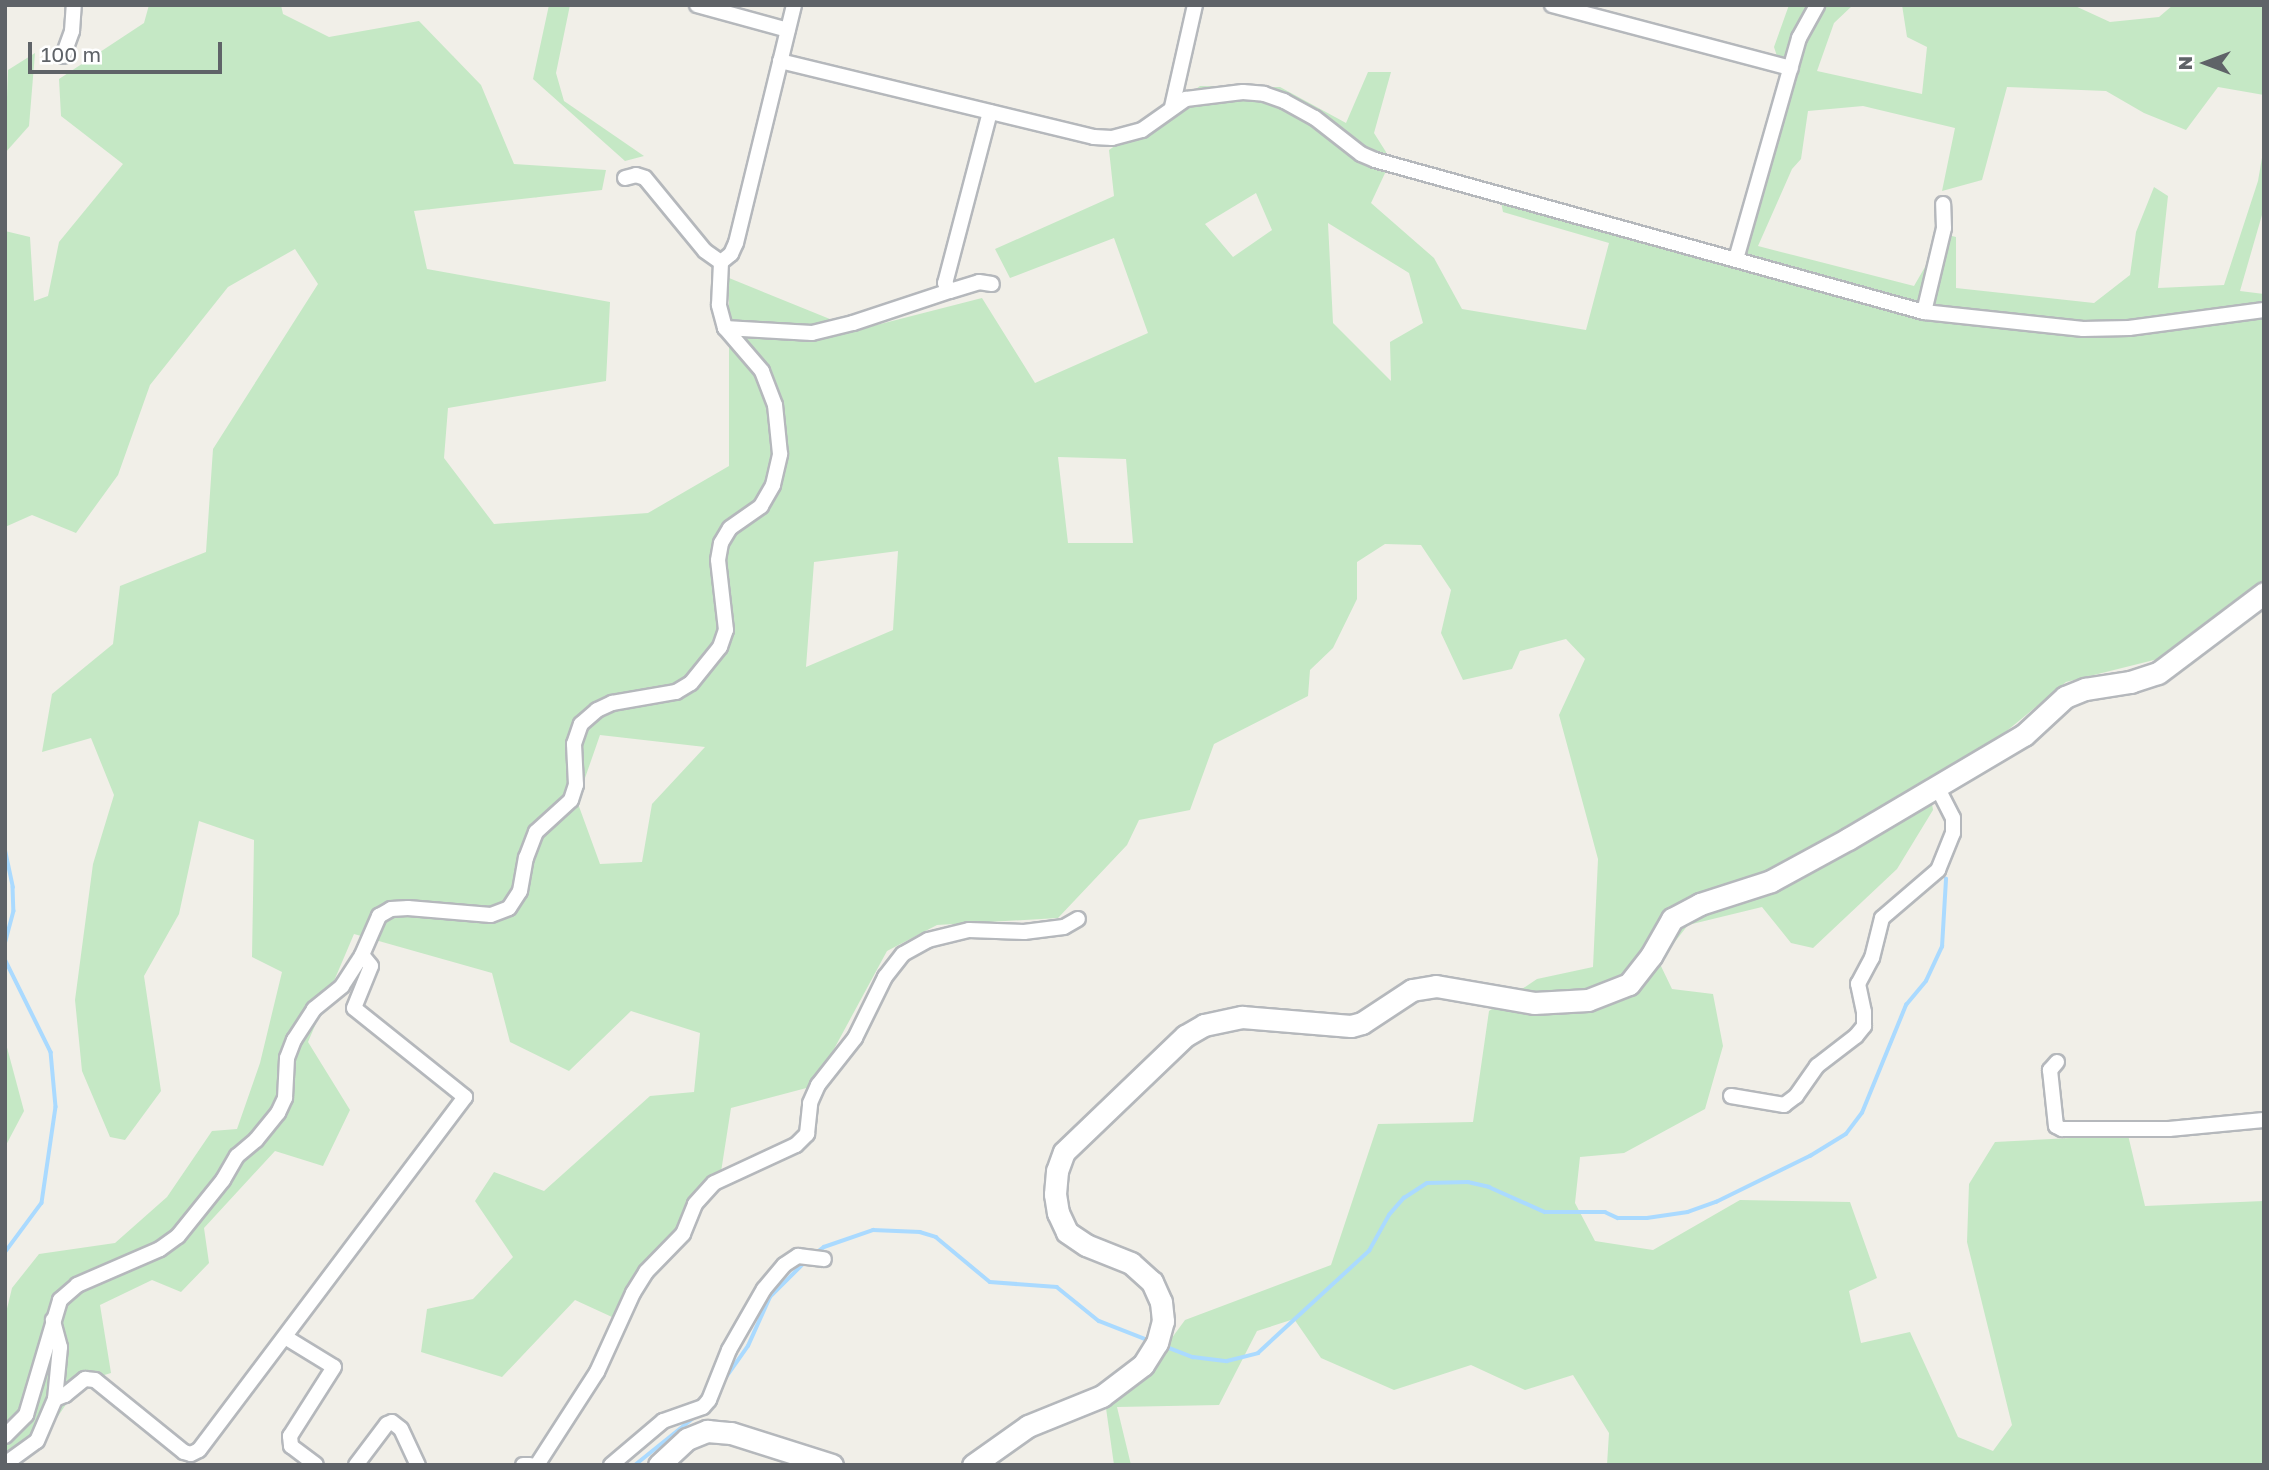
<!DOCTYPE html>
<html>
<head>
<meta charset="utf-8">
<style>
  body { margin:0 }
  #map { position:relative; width:2269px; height:1470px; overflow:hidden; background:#f1efe8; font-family:"Golos Text",sans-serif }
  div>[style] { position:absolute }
  .green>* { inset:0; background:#c5e8c5 }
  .stream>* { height:3.5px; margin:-1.75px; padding:0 1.75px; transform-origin:1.75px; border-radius:1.75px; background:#aadaff }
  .roads { filter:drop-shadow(2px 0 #b5b8bc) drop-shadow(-2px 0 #b5b8bc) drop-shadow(0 2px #b5b8bc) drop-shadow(0 -2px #b5b8bc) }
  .street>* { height:14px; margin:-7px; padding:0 7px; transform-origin:7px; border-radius:7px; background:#fff }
  .secondary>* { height:21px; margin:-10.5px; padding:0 10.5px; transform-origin:10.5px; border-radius:10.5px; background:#fff }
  span { translate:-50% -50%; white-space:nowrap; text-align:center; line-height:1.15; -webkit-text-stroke:5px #fff; paint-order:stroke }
  .frame { position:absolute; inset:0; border:7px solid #5f6368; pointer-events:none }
  .north { position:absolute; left:2171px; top:28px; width:70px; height:70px; -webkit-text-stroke:5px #fff; paint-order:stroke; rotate:270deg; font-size:19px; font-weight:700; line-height:28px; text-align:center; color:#5f6368 }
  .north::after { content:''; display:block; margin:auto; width:24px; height:32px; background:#5f6368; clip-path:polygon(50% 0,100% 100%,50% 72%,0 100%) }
  .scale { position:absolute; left:28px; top:42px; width:194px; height:32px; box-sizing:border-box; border:4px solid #5f6368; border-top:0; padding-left:9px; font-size:21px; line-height:24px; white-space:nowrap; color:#5f6368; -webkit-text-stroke:5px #fff; paint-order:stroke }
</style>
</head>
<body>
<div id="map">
  <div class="green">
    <i style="clip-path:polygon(evenodd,149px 5px,281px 5px,283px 14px,329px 37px,419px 21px,481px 85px,514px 164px,606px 170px,602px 190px,414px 211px,427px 269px,610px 302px,606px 381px,448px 408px,444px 458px,494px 524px,648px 513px,729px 466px,729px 278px,857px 330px,982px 298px,1035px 383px,1148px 333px,1114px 238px,1010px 278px,995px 249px,1114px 196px,1109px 150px,1200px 86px,1280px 87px,1346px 123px,1368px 72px,1391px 72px,1374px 133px,1386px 152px,1386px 171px,1371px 203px,1434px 258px,1462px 309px,1586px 330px,1609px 243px,1503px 212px,1501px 202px,1552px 205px,1734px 263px,1787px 87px,1774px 47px,1789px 5px,1853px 5px,1834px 23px,1817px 71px,1922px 94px,1927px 47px,1907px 37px,1902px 5px,2073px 5px,2110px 22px,2159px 17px,2173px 5px,2264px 5px,2264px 95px,2218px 87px,2186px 130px,2144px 113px,2106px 91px,2007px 87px,1982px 180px,1942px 191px,1955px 128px,1863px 106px,1808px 111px,1801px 159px,1792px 169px,1758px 246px,1914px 286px,1944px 234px,1956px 237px,1956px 288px,2094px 303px,2130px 275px,2136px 232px,2154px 187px,2168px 196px,2158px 288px,2224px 285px,2258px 181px,2264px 146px,2264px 208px,2240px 291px,2264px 294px,2264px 584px,2158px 659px,2066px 682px,2003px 734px,1928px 778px,1933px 810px,1897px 869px,1813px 948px,1791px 943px,1762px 907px,1688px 925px,1659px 962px,1672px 989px,1713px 994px,1723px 1046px,1705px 1109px,1624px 1153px,1580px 1157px,1575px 1203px,1595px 1241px,1653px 1250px,1740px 1200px,1850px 1202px,1877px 1278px,1849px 1291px,1861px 1343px,1910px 1332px,1958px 1437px,1993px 1451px,2012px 1425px,1967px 1242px,1969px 1184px,1995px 1142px,2128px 1135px,2145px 1206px,2264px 1201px,2264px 1465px,1607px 1465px,1609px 1433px,1573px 1375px,1525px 1390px,1471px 1365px,1394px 1390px,1321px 1358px,1294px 1319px,1257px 1331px,1219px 1405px,1117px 1407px,1131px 1465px,1114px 1465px,1105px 1401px,1152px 1365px,1185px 1320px,1331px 1265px,1378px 1124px,1473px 1122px,1489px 1011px,1537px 979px,1593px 967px,1598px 859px,1559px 715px,1585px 659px,1566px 639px,1520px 651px,1512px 669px,1463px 680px,1441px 633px,1451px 590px,1421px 545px,1385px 544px,1357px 562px,1357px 599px,1333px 648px,1310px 670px,1308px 696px,1214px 744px,1190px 810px,1139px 820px,1127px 845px,1058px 918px,937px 925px,887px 951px,814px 1086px,731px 1108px,721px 1172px,612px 1317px,575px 1300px,502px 1377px,421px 1352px,427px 1309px,473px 1299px,513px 1257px,475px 1201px,494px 1172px,544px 1191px,650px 1096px,694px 1092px,700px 1033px,631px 1011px,569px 1071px,510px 1042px,492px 973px,354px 934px,308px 1042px,350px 1110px,323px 1166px,275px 1151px,204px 1228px,209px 1263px,181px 1292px,152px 1280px,100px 1305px,111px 1373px,81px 1382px,42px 1440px,5px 1465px,5px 1317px,12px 1288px,39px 1254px,115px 1243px,167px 1197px,212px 1131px,237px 1129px,260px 1063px,282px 972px,252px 957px,254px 840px,199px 821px,179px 914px,144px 976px,161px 1091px,125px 1140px,110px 1137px,82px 1071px,75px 1000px,93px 864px,114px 795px,91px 738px,42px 752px,52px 694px,113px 644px,120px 586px,206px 552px,213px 449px,318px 284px,295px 249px,228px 287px,150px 385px,118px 475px,76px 533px,32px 515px,5px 527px,5px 231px,30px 237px,34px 301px,48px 296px,59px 242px,123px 164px,61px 116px,59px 79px,144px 23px,149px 5px,1256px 193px,1272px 230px,1233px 257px,1205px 224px,1256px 193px,149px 5px,1328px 223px,1409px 273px,1423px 323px,1390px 342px,1391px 381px,1333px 323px,1328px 223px,149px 5px,1058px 457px,1126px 459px,1133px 543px,1068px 543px,1058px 457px,149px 5px,898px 551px,893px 630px,806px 667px,814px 562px,898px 551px,149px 5px,600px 735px,705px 747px,652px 804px,642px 862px,600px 864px,577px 801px,600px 735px)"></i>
    <i style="clip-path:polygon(549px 5px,570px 5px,556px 73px,564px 101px,644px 156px,625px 161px,533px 79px)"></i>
    <i style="clip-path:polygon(35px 53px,29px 126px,5px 153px,8px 70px)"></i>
    <i style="clip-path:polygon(5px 1040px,24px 1111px,5px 1147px)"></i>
  </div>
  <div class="stream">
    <i style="left:5px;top:848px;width:40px;rotate:78deg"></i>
    <i style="left:13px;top:887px;width:24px;rotate:88deg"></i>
    <i style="left:14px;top:911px;width:35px;rotate:105deg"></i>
    <i style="left:5px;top:945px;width:14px;rotate:90deg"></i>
    <i style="left:5px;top:959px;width:104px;rotate:63.7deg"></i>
    <i style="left:51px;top:1052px;width:55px;rotate:84.8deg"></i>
    <i style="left:56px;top:1107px;width:97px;rotate:98.3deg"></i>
    <i style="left:42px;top:1203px;width:62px;rotate:126.5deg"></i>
    <i style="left:815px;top:1254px;width:11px;rotate:-38deg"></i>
    <i style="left:824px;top:1247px;width:52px;rotate:-19.1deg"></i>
    <i style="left:873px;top:1230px;width:47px;rotate:2.4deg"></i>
    <i style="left:920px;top:1232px;width:17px;rotate:17deg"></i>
    <i style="left:936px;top:1237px;width:70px;rotate:39.8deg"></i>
    <i style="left:990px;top:1282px;width:67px;rotate:4.3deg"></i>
    <i style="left:1057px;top:1287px;width:54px;rotate:39deg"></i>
    <i style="left:1099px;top:1321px;width:55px;rotate:21.4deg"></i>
    <i style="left:1164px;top:1346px;width:31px;rotate:21deg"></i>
    <i style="left:1193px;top:1357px;width:34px;rotate:7deg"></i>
    <i style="left:1227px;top:1361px;width:32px;rotate:-14deg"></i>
    <i style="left:1258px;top:1353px;width:151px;rotate:-42.6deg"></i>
    <i style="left:1369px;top:1251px;width:41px;rotate:-60.9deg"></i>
    <i style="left:1389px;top:1215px;width:23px;rotate:-49deg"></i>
    <i style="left:1404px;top:1198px;width:27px;rotate:-33deg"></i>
    <i style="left:1427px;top:1183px;width:41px;rotate:-1.4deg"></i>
    <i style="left:1468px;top:1182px;width:22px;rotate:13deg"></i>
    <i style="left:1489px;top:1187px;width:61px;rotate:24.1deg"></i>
    <i style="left:1545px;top:1212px;width:60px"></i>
    <i style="left:1605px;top:1212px;width:14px;rotate:25deg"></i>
    <i style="left:1618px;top:1218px;width:29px"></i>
    <i style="left:1647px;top:1218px;width:41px;rotate:-8.3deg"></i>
    <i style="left:1688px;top:1212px;width:30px;rotate:-20deg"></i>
    <i style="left:1716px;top:1202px;width:105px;rotate:-26.1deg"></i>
    <i style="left:1810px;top:1156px;width:42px;rotate:-31.4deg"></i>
    <i style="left:1846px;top:1134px;width:26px;rotate:-53deg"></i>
    <i style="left:1862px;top:1113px;width:117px;rotate:-67.8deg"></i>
    <i style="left:1906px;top:1005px;width:31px;rotate:-50deg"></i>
    <i style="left:1926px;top:981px;width:38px;rotate:-65deg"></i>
    <i style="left:1942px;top:947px;width:68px;rotate:-86.6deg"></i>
    <i style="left:722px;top:1383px;width:45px;rotate:-54.9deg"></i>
    <i style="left:748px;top:1346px;width:54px;rotate:-65.8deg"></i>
    <i style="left:770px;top:1297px;width:51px;rotate:-45deg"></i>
    <i style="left:635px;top:1465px;width:78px;rotate:-38.8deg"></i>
  </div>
  <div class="roads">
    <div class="street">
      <i style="left:697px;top:5px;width:94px;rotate:15.4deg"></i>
      <i style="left:1552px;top:5px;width:247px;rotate:14.8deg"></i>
      <i style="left:63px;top:56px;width:27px;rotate:-70deg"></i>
      <i style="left:72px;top:31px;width:26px;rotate:-86deg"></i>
      <i style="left:780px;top:61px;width:323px;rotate:13.6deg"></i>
      <i style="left:1094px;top:137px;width:18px;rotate:3deg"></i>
      <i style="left:1112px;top:138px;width:31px;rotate:-15deg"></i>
      <i style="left:1142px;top:130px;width:54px;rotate:-35.2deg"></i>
      <i style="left:1186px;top:99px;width:57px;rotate:-7deg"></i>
      <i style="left:1243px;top:92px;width:21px;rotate:5deg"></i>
      <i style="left:1264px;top:94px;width:21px;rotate:19deg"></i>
      <i style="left:1284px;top:101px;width:35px;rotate:29deg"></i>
      <i style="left:1315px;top:118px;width:58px;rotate:38deg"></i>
      <i style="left:1361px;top:154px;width:15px;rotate:23deg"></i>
      <i style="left:1375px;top:160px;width:570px;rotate:15.48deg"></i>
      <i style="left:1924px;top:312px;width:160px;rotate:6.1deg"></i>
      <i style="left:2083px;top:329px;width:46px;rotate:-1.2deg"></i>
      <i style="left:2129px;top:328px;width:136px;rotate:-7.6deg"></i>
      <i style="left:1172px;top:107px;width:105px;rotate:-77.3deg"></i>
      <i style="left:990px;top:112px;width:177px;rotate:104.7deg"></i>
      <i style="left:945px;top:283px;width:9px;rotate:58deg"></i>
      <i style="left:950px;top:291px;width:30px;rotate:-17deg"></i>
      <i style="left:979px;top:282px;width:13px;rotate:9deg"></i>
      <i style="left:625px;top:178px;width:11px;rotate:-15deg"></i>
      <i style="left:636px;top:175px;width:9px;rotate:18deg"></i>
      <i style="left:645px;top:178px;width:94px;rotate:50.6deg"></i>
      <i style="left:705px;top:251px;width:19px;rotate:35deg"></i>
      <i style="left:1736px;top:259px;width:230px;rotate:-74.1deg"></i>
      <i style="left:1799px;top:38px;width:38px;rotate:-61deg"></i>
      <i style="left:1924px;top:312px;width:86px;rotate:-76.6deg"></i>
      <i style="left:1944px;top:228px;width:24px;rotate:-92deg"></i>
      <i style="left:725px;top:328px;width:87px;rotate:3.3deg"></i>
      <i style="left:812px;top:333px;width:42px;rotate:-13.7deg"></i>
      <i style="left:853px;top:323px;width:102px;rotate:-18.3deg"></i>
      <i style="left:2057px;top:1062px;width:11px;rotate:131deg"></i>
      <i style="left:2050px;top:1070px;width:56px;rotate:83.9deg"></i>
      <i style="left:2056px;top:1126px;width:7px;rotate:27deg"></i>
      <i style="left:2062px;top:1129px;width:107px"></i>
      <i style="left:2169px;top:1129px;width:95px;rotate:-5.4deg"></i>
      <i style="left:1731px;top:1096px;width:54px;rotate:9.6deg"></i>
      <i style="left:1784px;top:1105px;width:15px;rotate:-37deg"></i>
      <i style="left:1796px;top:1096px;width:37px;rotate:-55deg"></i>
      <i style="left:1817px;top:1066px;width:49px;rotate:-37.6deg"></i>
      <i style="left:1856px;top:1036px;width:13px;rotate:-51deg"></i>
      <i style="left:1864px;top:1026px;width:14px;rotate:-90deg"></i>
      <i style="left:1864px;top:1012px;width:29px;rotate:-102deg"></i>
      <i style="left:1858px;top:984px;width:30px;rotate:-62deg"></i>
      <i style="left:1872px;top:958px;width:41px;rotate:-76deg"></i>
      <i style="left:1882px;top:918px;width:74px;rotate:-40.6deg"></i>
      <i style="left:1938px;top:870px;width:40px;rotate:-68deg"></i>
      <i style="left:1953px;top:833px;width:15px;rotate:-90deg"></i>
      <i style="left:1953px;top:818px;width:35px;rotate:-117deg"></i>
      <i style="left:285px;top:1337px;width:57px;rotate:31.5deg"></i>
      <i style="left:334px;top:1367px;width:82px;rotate:122.5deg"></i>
      <i style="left:290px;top:1436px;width:10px;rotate:84deg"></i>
      <i style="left:291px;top:1446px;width:31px;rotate:37deg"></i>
      <i style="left:55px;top:1399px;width:11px;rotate:-22deg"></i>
      <i style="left:65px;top:1395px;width:26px;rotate:-39deg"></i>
      <i style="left:85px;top:1379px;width:10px;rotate:6deg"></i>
      <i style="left:95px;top:1380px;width:114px;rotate:39deg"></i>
      <i style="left:184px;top:1452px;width:7px;rotate:16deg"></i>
      <i style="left:191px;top:1454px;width:9px;rotate:-27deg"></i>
      <i style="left:199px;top:1450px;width:442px;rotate:-53deg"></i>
      <i style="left:465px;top:1097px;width:142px;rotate:-141.3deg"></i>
      <i style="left:354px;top:1008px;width:45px;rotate:-68deg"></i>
      <i style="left:371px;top:966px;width:14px;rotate:-129deg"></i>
      <i style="left:5px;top:1436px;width:30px;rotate:-45deg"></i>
      <i style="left:26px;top:1415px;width:120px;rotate:-73.5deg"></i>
      <i style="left:60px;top:1300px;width:23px;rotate:-41deg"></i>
      <i style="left:77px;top:1285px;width:90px;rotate:-23.4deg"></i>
      <i style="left:160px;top:1249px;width:22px;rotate:-36deg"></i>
      <i style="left:178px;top:1236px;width:72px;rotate:-51.2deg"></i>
      <i style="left:223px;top:1180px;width:28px;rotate:-60deg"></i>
      <i style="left:237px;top:1156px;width:25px;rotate:-40deg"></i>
      <i style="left:256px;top:1140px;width:35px;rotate:-51deg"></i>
      <i style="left:278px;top:1113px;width:17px;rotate:-65deg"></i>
      <i style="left:285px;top:1098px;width:40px;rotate:-87.1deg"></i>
      <i style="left:287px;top:1058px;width:19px;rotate:-69deg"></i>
      <i style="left:294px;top:1040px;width:37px;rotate:-57deg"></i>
      <i style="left:314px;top:1009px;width:36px;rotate:-39deg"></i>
      <i style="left:342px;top:986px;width:37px;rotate:-57deg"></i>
      <i style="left:362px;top:955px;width:43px;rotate:-66.4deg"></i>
      <i style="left:379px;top:916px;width:14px;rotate:-30deg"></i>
      <i style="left:391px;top:909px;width:17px;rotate:-3deg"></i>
      <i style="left:408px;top:908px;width:83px;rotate:4.8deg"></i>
      <i style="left:491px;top:915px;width:19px;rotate:-21deg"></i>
      <i style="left:509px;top:908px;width:20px;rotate:-57deg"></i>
      <i style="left:520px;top:891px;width:34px;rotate:-80deg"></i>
      <i style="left:526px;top:858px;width:28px;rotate:-69deg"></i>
      <i style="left:536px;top:832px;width:47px;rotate:-42.4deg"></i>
      <i style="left:571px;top:800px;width:16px;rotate:-72deg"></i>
      <i style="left:576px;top:785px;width:41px;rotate:-92.8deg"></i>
      <i style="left:574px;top:744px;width:21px;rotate:-71deg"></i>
      <i style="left:581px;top:724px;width:21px;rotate:-41deg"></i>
      <i style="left:597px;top:710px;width:17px;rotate:-25deg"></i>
      <i style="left:612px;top:703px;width:65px;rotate:-9.8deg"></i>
      <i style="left:676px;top:692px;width:17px;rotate:-31deg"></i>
      <i style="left:691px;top:683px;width:46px;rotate:-51.1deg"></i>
      <i style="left:720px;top:647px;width:18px;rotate:-71deg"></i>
      <i style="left:726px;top:630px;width:70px;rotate:-96.5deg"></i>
      <i style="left:718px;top:560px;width:17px;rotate:-80deg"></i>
      <i style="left:721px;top:543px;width:17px;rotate:-59deg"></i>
      <i style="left:730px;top:528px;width:38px;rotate:-35deg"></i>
      <i style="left:761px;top:506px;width:24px;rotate:-60deg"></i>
      <i style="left:773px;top:485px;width:32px;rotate:-77deg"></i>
      <i style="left:780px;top:454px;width:49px;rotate:-95.8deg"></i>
      <i style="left:775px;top:405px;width:36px;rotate:-111deg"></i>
      <i style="left:762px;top:371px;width:57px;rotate:-130.7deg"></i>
      <i style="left:725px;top:328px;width:24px;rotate:-105deg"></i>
      <i style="left:719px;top:305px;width:43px;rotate:-87.3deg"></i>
      <i style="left:721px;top:262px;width:13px;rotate:-39deg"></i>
      <i style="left:731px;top:254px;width:12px;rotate:-66deg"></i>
      <i style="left:736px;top:243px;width:245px;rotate:-76.3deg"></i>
      <i style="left:5px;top:1464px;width:39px;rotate:-36deg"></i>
      <i style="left:37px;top:1441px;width:46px;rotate:-66.8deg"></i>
      <i style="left:55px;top:1399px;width:52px;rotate:-84.5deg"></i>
      <i style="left:60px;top:1347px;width:28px;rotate:-105deg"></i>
      <i style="left:356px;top:1465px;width:51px;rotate:-52.9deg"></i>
      <i style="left:387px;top:1424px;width:5px;rotate:-22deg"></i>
      <i style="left:392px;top:1422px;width:11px;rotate:38deg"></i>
      <i style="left:401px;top:1429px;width:40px;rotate:65deg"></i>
      <i style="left:523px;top:1465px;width:7px"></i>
      <i style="left:537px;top:1465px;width:111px;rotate:-57.2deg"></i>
      <i style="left:597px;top:1372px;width:87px;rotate:-65.5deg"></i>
      <i style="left:633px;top:1293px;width:25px;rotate:-58deg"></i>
      <i style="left:646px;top:1272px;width:53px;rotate:-45.8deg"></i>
      <i style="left:683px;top:1234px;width:32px;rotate:-68deg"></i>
      <i style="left:695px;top:1204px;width:28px;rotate:-48deg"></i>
      <i style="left:714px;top:1183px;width:90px;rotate:-24.9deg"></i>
      <i style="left:796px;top:1145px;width:16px;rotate:-45deg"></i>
      <i style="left:807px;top:1134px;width:31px;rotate:-84deg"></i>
      <i style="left:810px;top:1103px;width:20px;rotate:-66deg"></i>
      <i style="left:818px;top:1085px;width:60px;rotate:-51.8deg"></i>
      <i style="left:855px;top:1038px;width:68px;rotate:-63.8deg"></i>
      <i style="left:885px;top:977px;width:29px;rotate:-52deg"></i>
      <i style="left:903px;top:954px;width:29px;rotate:-29deg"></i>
      <i style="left:928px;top:940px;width:42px;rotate:-13.7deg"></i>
      <i style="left:969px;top:930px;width:55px;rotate:2.1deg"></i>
      <i style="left:1024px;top:932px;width:40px;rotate:-7.1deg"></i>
      <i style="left:1064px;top:927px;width:16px;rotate:-30deg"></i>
      <i style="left:611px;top:1465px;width:68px;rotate:-40.2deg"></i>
      <i style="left:663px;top:1421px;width:42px;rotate:-19.3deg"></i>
      <i style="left:703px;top:1407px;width:9px;rotate:-49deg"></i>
      <i style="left:709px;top:1400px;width:54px;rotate:-68.2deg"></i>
      <i style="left:729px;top:1350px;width:70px;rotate:-60.2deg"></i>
      <i style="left:764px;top:1289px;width:31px;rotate:-50deg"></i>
      <i style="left:784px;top:1265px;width:17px;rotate:-33deg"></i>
      <i style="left:798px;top:1256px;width:26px;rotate:7deg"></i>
    </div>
    <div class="secondary">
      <i style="left:659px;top:1465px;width:38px;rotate:-43deg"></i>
      <i style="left:687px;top:1439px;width:22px;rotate:-22deg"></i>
      <i style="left:707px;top:1431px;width:24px;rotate:5deg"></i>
      <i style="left:731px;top:1433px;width:106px;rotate:17.6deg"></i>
      <i style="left:973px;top:1465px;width:67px;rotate:-35.3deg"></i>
      <i style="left:1028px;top:1426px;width:80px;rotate:-22.1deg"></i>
      <i style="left:1102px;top:1396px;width:51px;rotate:-37.1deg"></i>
      <i style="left:1143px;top:1365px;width:26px;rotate:-58deg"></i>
      <i style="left:1157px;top:1343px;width:23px;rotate:-75deg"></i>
      <i style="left:1163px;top:1321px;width:19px;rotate:-96deg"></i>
      <i style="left:1161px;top:1302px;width:22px;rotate:-114deg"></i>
      <i style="left:1152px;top:1282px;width:28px;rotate:-138deg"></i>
      <i style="left:1131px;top:1263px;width:48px;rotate:-158.2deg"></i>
      <i style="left:1086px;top:1245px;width:23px;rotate:-146deg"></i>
      <i style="left:1067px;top:1232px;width:21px;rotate:-115deg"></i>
      <i style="left:1058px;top:1213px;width:19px;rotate:-99deg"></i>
      <i style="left:1055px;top:1194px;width:23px;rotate:-85deg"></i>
      <i style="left:1057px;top:1171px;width:20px;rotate:-70deg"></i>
      <i style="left:1064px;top:1152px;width:168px;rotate:-43.8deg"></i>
      <i style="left:1185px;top:1036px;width:22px;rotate:-30deg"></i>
      <i style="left:1204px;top:1025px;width:39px;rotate:-12deg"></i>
      <i style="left:1242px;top:1017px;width:109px;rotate:4.7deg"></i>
      <i style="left:1351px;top:1026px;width:11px;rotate:-15deg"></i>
      <i style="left:1362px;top:1023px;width:60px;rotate:-33.4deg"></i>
      <i style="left:1412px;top:990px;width:24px;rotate:-9deg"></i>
      <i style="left:1436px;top:986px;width:99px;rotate:9.8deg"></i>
      <i style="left:1534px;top:1003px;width:54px;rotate:-3.2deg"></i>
      <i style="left:1588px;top:1000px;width:44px;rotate:-21.3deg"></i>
      <i style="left:1629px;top:984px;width:36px;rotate:-52deg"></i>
      <i style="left:1651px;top:956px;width:43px;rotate:-60.4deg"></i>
      <i style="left:1672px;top:919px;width:32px;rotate:-28deg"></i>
      <i style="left:1700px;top:904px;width:75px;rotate:-17.9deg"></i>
      <i style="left:1771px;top:881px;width:88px;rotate:-28.6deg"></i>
      <i style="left:1848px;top:839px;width:204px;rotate:-30.6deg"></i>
      <i style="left:2024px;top:735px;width:56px;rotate:-42.8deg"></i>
      <i style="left:2065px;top:697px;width:22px;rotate:-22deg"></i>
      <i style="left:2085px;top:689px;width:46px;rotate:-8.8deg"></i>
      <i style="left:2130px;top:682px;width:29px;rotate:-18deg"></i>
      <i style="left:2158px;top:673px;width:133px;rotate:-37deg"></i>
    </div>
  </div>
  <div class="frame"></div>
  <div class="north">N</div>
  <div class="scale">100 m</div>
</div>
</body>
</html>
